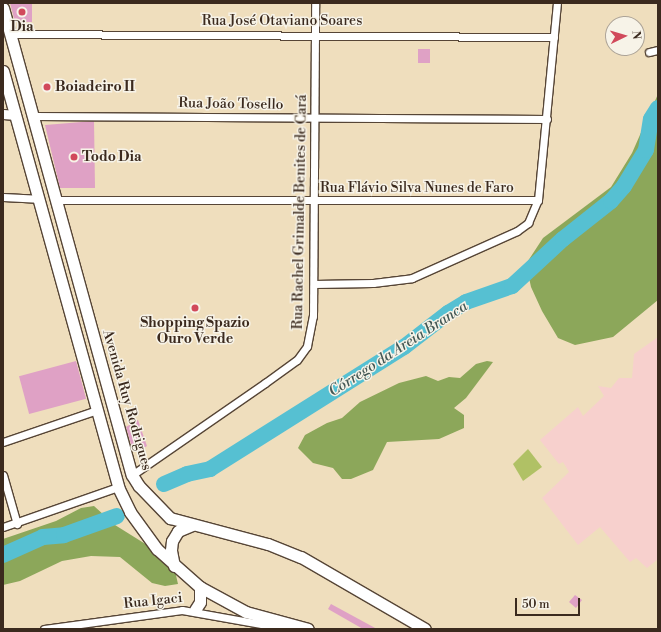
<!DOCTYPE html>
<html>
<head>
<meta charset="utf-8">
<style>
  body { margin:0 }
  #map { position:relative; width:661px; height:632px; overflow:hidden; background:#efdebd; font-family:"Libre Bodoni",serif }
  div>[style] { position:absolute }
  .built>* { inset:0; background:#f7d0cd }
  .green>* { inset:0; background:#b0c165 }
  .forest>* { inset:0; background:#8ca75a }
  .river>* { height:16px; margin:-8px; padding:0 8px; transform-origin:8px; border-radius:8px; background:#56c0d2 }
  .building>* { inset:0; background:#dfa1c5; transform-origin:0 0 }
  .roads { filter:drop-shadow(1px 0 #564536) drop-shadow(-1px 0 #564536) drop-shadow(0 1px #564536) drop-shadow(0 -1px #564536) }
  .minor>* { height:7px; margin:-3.5px; padding:0 3.5px; transform-origin:3.5px; border-radius:3.5px; background:#fff }
  .tertiary>* { height:9px; margin:-4.5px; padding:0 4.5px; transform-origin:4.5px; border-radius:4.5px; background:#fff }
  .primary>* { height:11px; margin:-5.5px; padding:0 5.5px; transform-origin:5.5px; border-radius:5.5px; background:#fff }
  .dots>* { width:11px; height:11px; translate:-50% -50%; box-sizing:border-box; border:2px solid #f7f3e8; border-radius:50% }
  span { translate:-50% -50%; white-space:nowrap; text-align:center; line-height:1.15; -webkit-text-stroke:3px #f7f3e8; paint-order:stroke }
  .street-label { font-size:14px; color:#3b2a1e }
  .poi-label { font-size:14px; color:#3b2a1e; font-weight:700 }
  .left { translate:0 -50%; text-align:left }
  .water-label { font-size:15px; color:#435754; font-style:italic }
  .frame { position:absolute; inset:0; border:4px solid #3b2a1e; pointer-events:none }
  .north { position:absolute; left:605px; top:16px; width:40px; height:40px; box-sizing:border-box; background:#f7f3e8; border:1px solid #aca397; border-radius:50%; rotate:85deg; font-size:11px; font-weight:700; line-height:16px; text-align:center; color:#3b2a1e }
  .north::after { content:''; display:block; margin:auto; width:14px; height:18px; background:#d1495b; clip-path:polygon(50% 0,100% 100%,50% 72%,0 100%) }
  .scale { position:absolute; left:515px; top:598px; width:65px; height:18px; box-sizing:border-box; border:2px solid #3b2a1e; border-top:0; padding-left:5px; font-size:12px; line-height:14px; white-space:nowrap; color:#3b2a1e; -webkit-text-stroke:3px #f7f3e8; paint-order:stroke }
</style>
</head>
<body>
<div id="map">
  <div class="built">
    <i style="clip-path:polygon(658px 337px,658px 559px,647px 568px,636px 558px,630px 562px,600px 527px,578px 545px,542px 498px,569px 472px,563px 462px,559px 464px,540px 440px,578px 407px,583px 416px,604px 396px,598px 386px,611px 388px,619px 378px,632px 378px,634px 354px)"></i>
  </div>
  <div class="green">
    <i style="clip-path:polygon(528px 449px,542px 467px,523px 481px,513px 464px)"></i>
  </div>
  <div class="forest">
    <i style="clip-path:polygon(658px 94px,658px 300px,613px 337px,575px 345px,558px 338px,542px 311px,531px 287px,526px 264px,543px 238px,611px 187px,632px 153px)"></i>
    <i style="clip-path:polygon(487px 361px,493px 362px,466px 398px,454px 408px,464px 415px,464px 428px,439px 439px,387px 442px,373px 470px,351px 479px,342px 479px,333px 468px,313px 463px,298px 448px,305px 435px,327px 423px,342px 418px,360px 402px,399px 383px,426px 376px,438px 381px,449px 377px,460px 378px,476px 364px)"></i>
    <i style="clip-path:polygon(94px 506px,115px 525px,155px 550px,175px 571px,178px 584px,165px 586px,152px 583px,120px 557px,91px 556px,62px 561px,20px 581px,3px 585px,3px 539px,56px 521px,81px 508px)"></i>
  </div>
  <div class="river">
    <i style="left:164px;top:484px;width:25px;rotate:-23deg"></i>
    <i style="left:187px;top:474px;width:24px;rotate:-12deg"></i>
    <i style="left:210px;top:469px;width:229px;rotate:-32.2deg"></i>
    <i style="left:404px;top:347px;width:56px;rotate:-37.7deg"></i>
    <i style="left:448px;top:313px;width:21px;rotate:-31deg"></i>
    <i style="left:466px;top:302px;width:49px;rotate:-19.2deg"></i>
    <i style="left:512px;top:286px;width:69px;rotate:-42.7deg"></i>
    <i style="left:563px;top:239px;width:61px;rotate:-38.4deg"></i>
    <i style="left:611px;top:201px;width:20px;rotate:-49deg"></i>
    <i style="left:624px;top:186px;width:42px;rotate:-58.6deg"></i>
    <i style="left:646px;top:150px;width:31px;rotate:-81deg"></i>
    <i style="left:651px;top:119px;width:13px;rotate:-58deg"></i>
    <i style="left:3px;top:555px;width:44px;rotate:-24.2deg"></i>
    <i style="left:43px;top:537px;width:21px;rotate:-5deg"></i>
    <i style="left:64px;top:535px;width:56px;rotate:-19.7deg"></i>
  </div>
  <div class="building">
    <i style="clip-path:polygon(10px 3px,32px 3px,32px 22px,15px 22px)"></i>
    <i style="left:418px;top:49px;width:12px;height:14px"></i>
    <i style="clip-path:polygon(94px 121px,95px 188px,60px 188px,45px 125px)"></i>
    <i style="left:76px;top:361px;width:39px;height:59px;rotate:75deg"></i>
    <i style="clip-path:polygon(138px 420px,147px 446px,139px 451px,132px 448px,126px 427px)"></i>
    <i style="clip-path:polygon(575px 595px,582px 600px,576px 608px,569px 602px)"></i>
    <i style="clip-path:polygon(331px 604px,377px 629px,363px 629px,328px 609px)"></i>
  </div>
  <div class="roads">
    <div class="minor">
      <i style="left:10px;top:34px;width:544px;rotate:0.32deg"></i>
      <i style="left:649px;top:52px;width:9px;rotate:-13deg"></i>
      <i style="left:34px;top:116px;width:513px;rotate:0.34deg"></i>
      <i style="left:3px;top:197px;width:34px;rotate:3deg"></i>
      <i style="left:57px;top:200px;width:481px"></i>
      <i style="left:314px;top:284px;width:59px;rotate:-1deg"></i>
      <i style="left:373px;top:283px;width:39px;rotate:-7deg"></i>
      <i style="left:412px;top:278px;width:115px;rotate:-24.1deg"></i>
      <i style="left:517px;top:231px;width:14px;rotate:-36deg"></i>
      <i style="left:528px;top:223px;width:25px;rotate:-67deg"></i>
      <i style="left:538px;top:200px;width:198px;rotate:-84.5deg"></i>
      <i style="left:3px;top:442px;width:99px;rotate:-18.8deg"></i>
      <i style="left:3px;top:475px;width:51px;rotate:74.1deg"></i>
      <i style="left:132px;top:475px;width:162px;rotate:-34.7deg"></i>
      <i style="left:265px;top:383px;width:39px;rotate:-36deg"></i>
      <i style="left:297px;top:360px;width:17px;rotate:-54deg"></i>
      <i style="left:307px;top:346px;width:31px;rotate:-79deg"></i>
      <i style="left:313px;top:316px;width:313px;rotate:-89.6deg"></i>
      <i style="left:3px;top:527px;width:122px;rotate:-19.2deg"></i>
      <i style="left:44px;top:629px;width:139px;rotate:-7.8deg"></i>
      <i style="left:182px;top:610px;width:109px;rotate:10.1deg"></i>
    </div>
    <div class="tertiary">
      <i style="left:3px;top:114px;width:13px;rotate:4deg"></i>
    </div>
    <div class="primary">
      <i style="left:3px;top:8px;width:484px;rotate:74.6deg"></i>
      <i style="left:132px;top:475px;width:13px;rotate:58deg"></i>
      <i style="left:139px;top:486px;width:45px;rotate:45.9deg"></i>
      <i style="left:170px;top:518px;width:101px;rotate:14.9deg"></i>
      <i style="left:268px;top:544px;width:35px;rotate:22deg"></i>
      <i style="left:301px;top:557px;width:143px;rotate:30.1deg"></i>
      <i style="left:3px;top:71px;width:432px;rotate:74.5deg"></i>
      <i style="left:118px;top:487px;width:28px;rotate:64deg"></i>
      <i style="left:130px;top:512px;width:46px;rotate:53.9deg"></i>
      <i style="left:157px;top:549px;width:57px;rotate:41.5deg"></i>
      <i style="left:200px;top:587px;width:52px;rotate:28.5deg"></i>
      <i style="left:246px;top:612px;width:64px;rotate:15.3deg"></i>
      <i style="left:174px;top:566px;width:16px;rotate:-101deg"></i>
      <i style="left:171px;top:550px;width:9px;rotate:-84deg"></i>
      <i style="left:172px;top:541px;width:12px;rotate:-59deg"></i>
      <i style="left:178px;top:531px;width:15px;rotate:-23deg"></i>
      <i style="left:195px;top:610px;width:9px;rotate:-58deg"></i>
      <i style="left:200px;top:602px;width:15px;rotate:-90deg"></i>
    </div>
  </div>
  <div class="dots">
    <i style="left:22px;top:12px;background:#d1495b"></i>
    <i style="left:47px;top:87px;background:#d1495b"></i>
    <i style="left:74px;top:157px;background:#d1495b"></i>
    <i style="left:195px;top:308px;background:#d1495b"></i>
  </div>
  <div class="street-label">
    <span style="left:282px;top:21px">Rua José Otaviano Soares</span>
    <span style="left:231px;top:104px;rotate:1deg">Rua João Tosello</span>
    <span style="left:417px;top:188px">Rua Flávio Silva Nunes de Faro</span>
    <span style="left:300px;top:212px;rotate:-89deg">Rua Rachel Grimalde Benites de Cará</span>
    <span style="left:127px;top:400px;rotate:74deg">Avenida Ruy Rodrigues</span>
    <span style="left:153px;top:601px;rotate:-6deg">Rua Igaci</span>
  </div>
  <div class="poi-label">
    <span style="left:22px;top:27px">Dia</span>
    <span class="left" style="left:55px;top:87px">Boiadeiro II</span>
    <span class="left" style="left:82px;top:157px">Todo Dia</span>
    <span style="left:195px;top:331px">Shopping Spazio<br>Ouro Verde</span>
  </div>
  <div class="water-label">
    <span style="left:398px;top:349px;rotate:-33deg">Córrego da Areia Branca</span>
  </div>
  <div class="frame"></div>
  <div class="north">N</div>
  <div class="scale">50 m</div>
</div>
</body>
</html>
